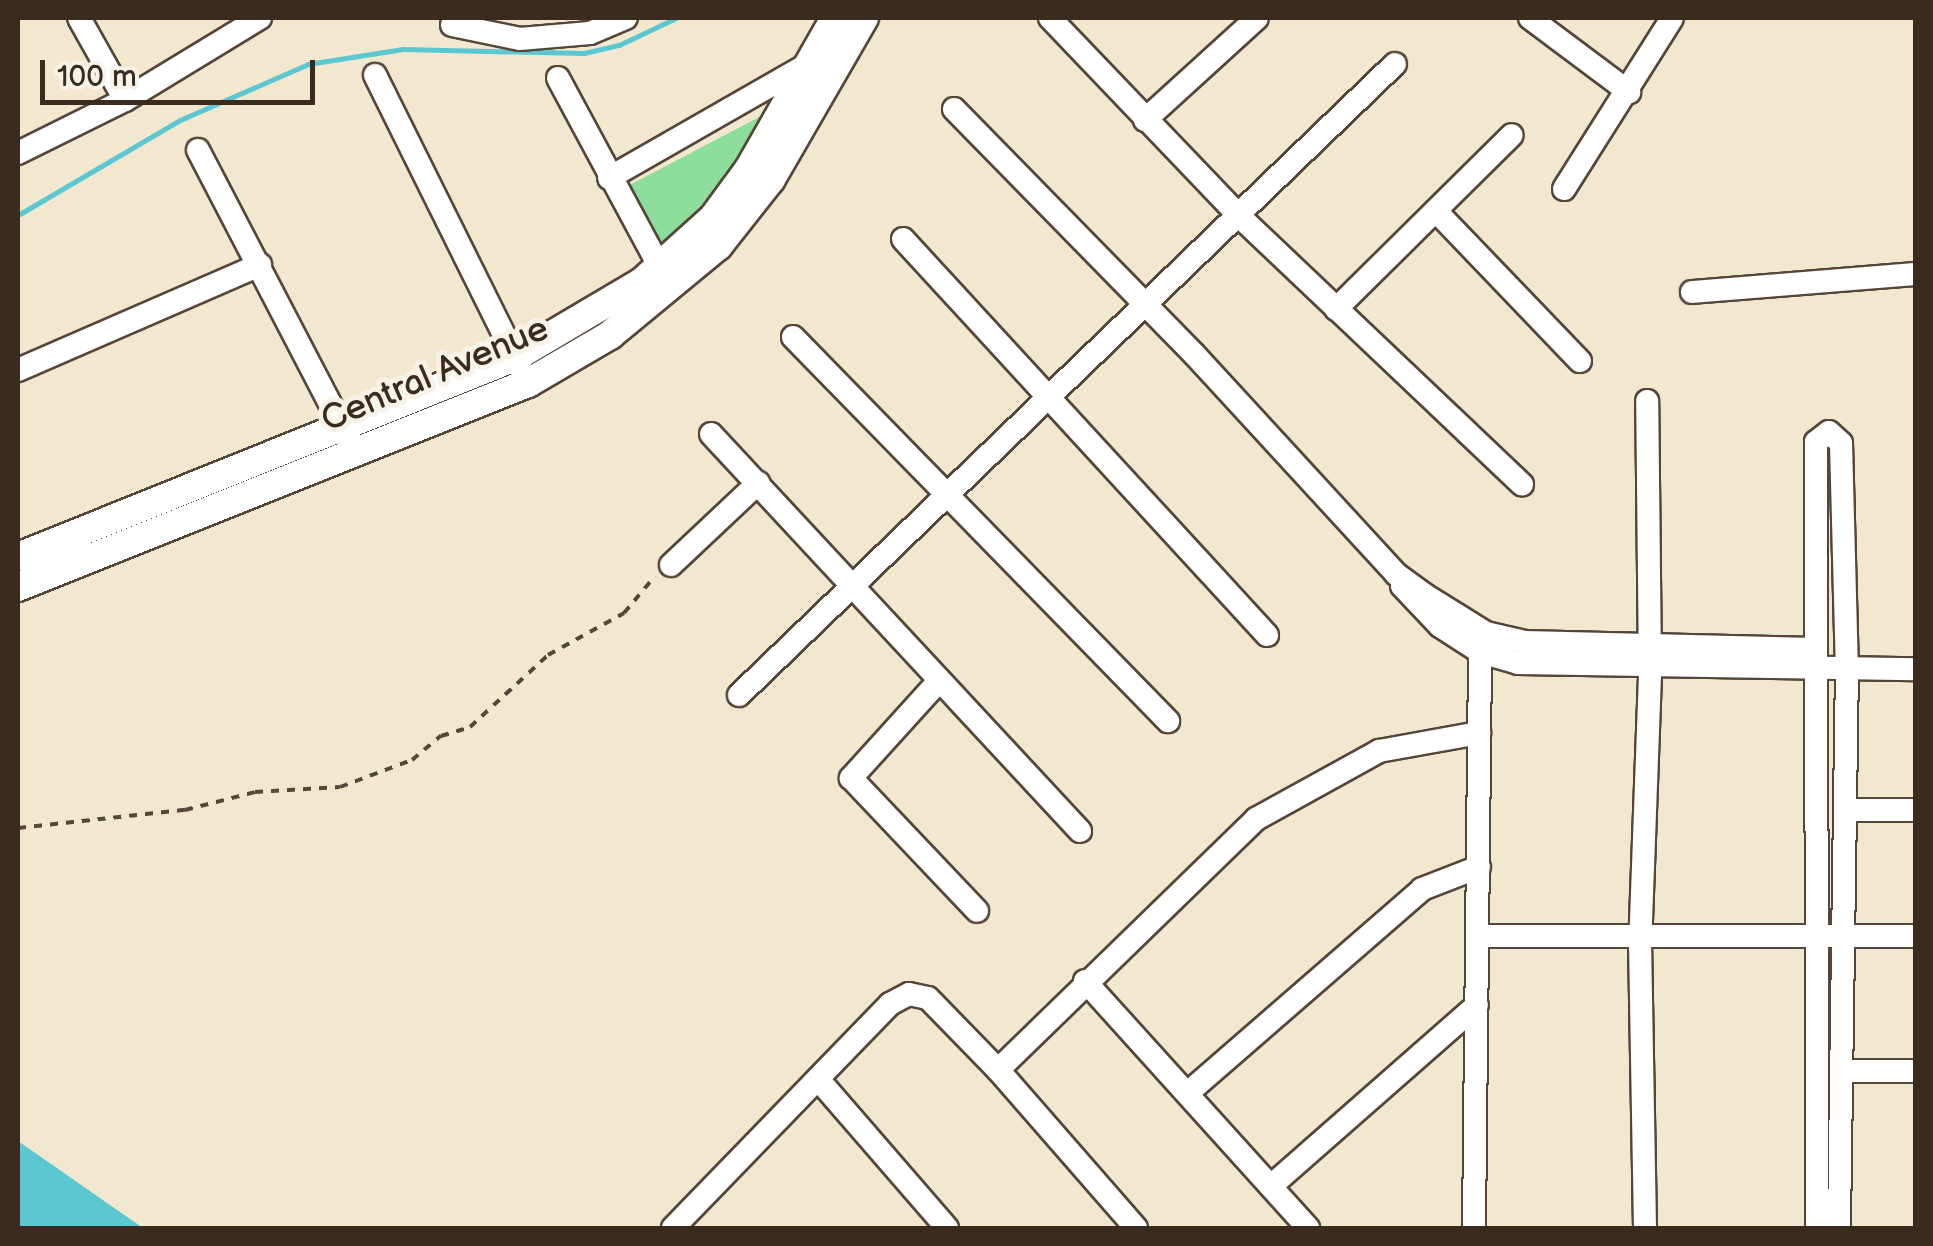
<!DOCTYPE html>
<html>
<head>
<meta charset="utf-8">
<style>
  body { margin:0 }
  #map { position:relative; width:1933px; height:1246px; overflow:hidden; background:#f2e7cf; font-family:"Balsamiq Sans",sans-serif }
  div>[style] { position:absolute }
  .green>* { inset:0; background:#8ddd9d }
  .water>* { inset:0; background:#5ac7d1 }
  .stream>* { height:5px; margin:-2.5px; padding:0 2.5px; transform-origin:2.5px; border-radius:2.5px; background:#5ac7d1 }
  .path>* { height:4px; margin-top:-2px; transform-origin:0; background:repeating-linear-gradient(90deg,#564639 0 8px,transparent 0 16px) }
  .roads { filter:drop-shadow(2px 0 #564639) drop-shadow(-2px 0 #564639) drop-shadow(0 2px #564639) drop-shadow(0 -2px #564639) }
  .minor>* { height:22px; margin:-11px; padding:0 11px; transform-origin:11px; border-radius:11px; background:#fff }
  .tertiary>* { height:28px; margin:-14px; padding:0 14px; transform-origin:14px; border-radius:14px; background:#fff }
  span { translate:-50% -50%; white-space:nowrap; text-align:center; line-height:1.15; -webkit-text-stroke:10px #f7f3e8; paint-order:stroke }
  .street-label { font-size:35px; color:#3b2a1e }
  .frame { position:absolute; inset:0; border:20px solid #3b2a1e; pointer-events:none }
  .scale { position:absolute; left:40px; top:60px; width:275px; height:45px; box-sizing:border-box; border:5px solid #3b2a1e; border-top:0; padding-left:12px; font-size:30px; line-height:35px; white-space:nowrap; color:#3b2a1e; -webkit-text-stroke:8px #f7f3e8; paint-order:stroke }
</style>
</head>
<body>
<div id="map">
  <div class="green">
    <i style="clip-path:polygon(767px 113px,718px 194px,660px 259px,622px 189px)"></i>
  </div>
  <div class="water">
    <i style="clip-path:polygon(18px 1141px,143px 1228px,18px 1228px)"></i>
  </div>
  <div class="stream">
    <i style="left:18px;top:215px;width:188px;rotate:-30.4deg"></i>
    <i style="left:180px;top:120px;width:140px;rotate:-23.6deg"></i>
    <i style="left:308px;top:64px;width:96px;rotate:-9deg"></i>
    <i style="left:403px;top:49px;width:181px;rotate:1.3deg"></i>
    <i style="left:584px;top:53px;width:36px;rotate:-13deg"></i>
    <i style="left:619px;top:45px;width:63px;rotate:-25.3deg"></i>
  </div>
  <div class="path">
    <i style="left:18px;top:828px;width:168px;rotate:-6.2deg"></i>
    <i style="left:185px;top:810px;width:72px;rotate:-14.4deg"></i>
    <i style="left:255px;top:792px;width:85px;rotate:-3.4deg"></i>
    <i style="left:340px;top:787px;width:77px;rotate:-20.6deg"></i>
    <i style="left:412px;top:760px;width:38px;rotate:-40deg"></i>
    <i style="left:441px;top:736px;width:30px;rotate:-17deg"></i>
    <i style="left:470px;top:727px;width:106px;rotate:-42.7deg"></i>
    <i style="left:548px;top:655px;width:87px;rotate:-28.9deg"></i>
    <i style="left:624px;top:613px;width:48px;rotate:-50deg"></i>
  </div>
  <div class="roads">
    <div class="minor">
      <i style="left:79px;top:18px;width:94px;rotate:60.7deg"></i>
      <i style="left:1050px;top:18px;width:271px;rotate:46.3deg"></i>
      <i style="left:1237px;top:214px;width:393px;rotate:43.5deg"></i>
      <i style="left:1530px;top:18px;width:124px;rotate:36.8deg"></i>
      <i style="left:452px;top:25px;width:69px;rotate:11.6deg"></i>
      <i style="left:520px;top:39px;width:70px;rotate:-4.9deg"></i>
      <i style="left:590px;top:33px;width:39px;rotate:-23deg"></i>
      <i style="left:375px;top:75px;width:344px;rotate:63.6deg"></i>
      <i style="left:558px;top:78px;width:232px;rotate:61.7deg"></i>
      <i style="left:954px;top:109px;width:343px;rotate:45.6deg"></i>
      <i style="left:1194px;top:354px;width:299px;rotate:47.4deg"></i>
      <i style="left:1396px;top:574px;width:36px;rotate:36deg"></i>
      <i style="left:1425px;top:595px;width:72px;rotate:31.9deg"></i>
      <i style="left:1486px;top:633px;width:40px;rotate:13deg"></i>
      <i style="left:1525px;top:642px;width:289px;rotate:1.4deg"></i>
      <i style="left:1145px;top:120px;width:151px;rotate:-42.3deg"></i>
      <i style="left:198px;top:150px;width:327px;rotate:62.5deg"></i>
      <i style="left:18px;top:153px;width:119px;rotate:-26.4deg"></i>
      <i style="left:125px;top:100px;width:158px;rotate:-31.3deg"></i>
      <i style="left:609px;top:178px;width:232px;rotate:-29.8deg"></i>
      <i style="left:1564px;top:189px;width:202px;rotate:-57.7deg"></i>
      <i style="left:1436px;top:211px;width:208px;rotate:46.2deg"></i>
      <i style="left:903px;top:239px;width:538px;rotate:47.41deg"></i>
      <i style="left:1692px;top:292px;width:225px;rotate:-4.6deg"></i>
      <i style="left:1336px;top:309px;width:247px;rotate:-44.7deg"></i>
      <i style="left:793px;top:337px;width:537px;rotate:45.68deg"></i>
      <i style="left:18px;top:370px;width:264px;rotate:-23.5deg"></i>
      <i style="left:711px;top:434px;width:542px;rotate:47.09deg"></i>
      <i style="left:671px;top:565px;width:120px;rotate:-43.3deg"></i>
      <i style="left:1402px;top:586px;width:55px;rotate:46.5deg"></i>
      <i style="left:1440px;top:626px;width:48px;rotate:33deg"></i>
      <i style="left:1480px;top:652px;width:40px;rotate:16deg"></i>
      <i style="left:1518px;top:663px;width:398px;rotate:0.9deg"></i>
      <i style="left:938px;top:682px;width:130px;rotate:132.2deg"></i>
      <i style="left:851px;top:778px;width:183px;rotate:46.5deg"></i>
      <i style="left:739px;top:695px;width:910px;rotate:-43.89deg"></i>
      <i style="left:1845px;top:810px;width:71px"></i>
      <i style="left:1480px;top:936px;width:436px"></i>
      <i style="left:1085px;top:981px;width:333px;rotate:47.9deg"></i>
      <i style="left:1841px;top:1071px;width:75px"></i>
      <i style="left:818px;top:1079px;width:197px;rotate:49.1deg"></i>
      <i style="left:1190px;top:1091px;width:308px;rotate:-41deg"></i>
      <i style="left:1422px;top:889px;width:61px;rotate:-21.1deg"></i>
      <i style="left:1271px;top:1186px;width:274px;rotate:-41.3deg"></i>
      <i style="left:673px;top:1228px;width:312px;rotate:-45.9deg"></i>
      <i style="left:890px;top:1004px;width:21px;rotate:-28deg"></i>
      <i style="left:909px;top:994px;width:19px;rotate:12deg"></i>
      <i style="left:928px;top:998px;width:100px;rotate:45.8deg"></i>
      <i style="left:1136px;top:1228px;width:210px;rotate:-131.1deg"></i>
      <i style="left:998px;top:1070px;width:360px;rotate:-44.2deg"></i>
      <i style="left:1256px;top:819px;width:141px;rotate:-28.9deg"></i>
      <i style="left:1379px;top:751px;width:102px;rotate:-10.2deg"></i>
      <i style="left:1474px;top:1228px;width:576px;rotate:-89.4deg"></i>
      <i style="left:1645px;top:1228px;width:280px;rotate:-91deg"></i>
      <i style="left:1640px;top:948px;width:279px;rotate:-87.9deg"></i>
      <i style="left:1650px;top:669px;width:268px;rotate:-90.6deg"></i>
      <i style="left:1817px;top:1228px;width:786px;rotate:-90.07deg"></i>
      <i style="left:1816px;top:442px;width:16px;rotate:-38deg"></i>
      <i style="left:1829px;top:432px;width:16px;rotate:43deg"></i>
      <i style="left:1841px;top:443px;width:223px;rotate:88.5deg"></i>
      <i style="left:1847px;top:666px;width:562px;rotate:90.82deg"></i>
    </div>
    <div class="tertiary">
      <i style="left:18px;top:557px;width:536px;rotate:-21.92deg"></i>
      <i style="left:515px;top:357px;width:147px;rotate:-30.6deg"></i>
      <i style="left:642px;top:282px;width:96px;rotate:-42deg"></i>
      <i style="left:713px;top:218px;width:61px;rotate:-53.7deg"></i>
      <i style="left:749px;top:169px;width:174px;rotate:-60.3deg"></i>
      <i style="left:18px;top:587px;width:549px;rotate:-21.8deg"></i>
      <i style="left:528px;top:383px;width:95px;rotate:-30.3deg"></i>
      <i style="left:610px;top:335px;width:140px;rotate:-39.5deg"></i>
      <i style="left:718px;top:246px;width:85px;rotate:-51.7deg"></i>
      <i style="left:771px;top:179px;width:186px;rotate:-60deg"></i>
    </div>
  </div>
  <div class="street-label">
    <span style="left:435px;top:375px;rotate:-23deg">Central Avenue</span>
  </div>
  <div class="frame"></div>
  <div class="scale">100 m</div>
</div>
</body>
</html>
